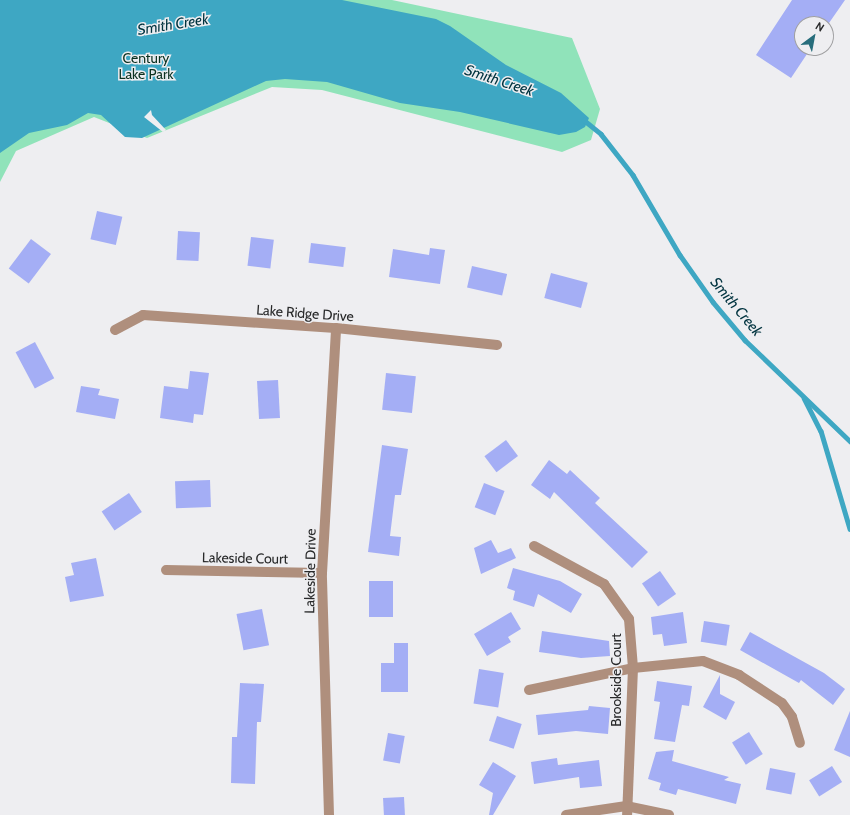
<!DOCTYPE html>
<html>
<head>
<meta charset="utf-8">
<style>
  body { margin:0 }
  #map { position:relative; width:850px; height:815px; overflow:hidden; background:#eeeef1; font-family:Cabin,sans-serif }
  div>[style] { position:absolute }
  .green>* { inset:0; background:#90e3ba }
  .water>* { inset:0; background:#3ea7c3 }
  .pier>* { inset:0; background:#eeeef1 }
  .stream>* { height:4.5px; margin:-2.25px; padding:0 2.25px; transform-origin:2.25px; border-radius:2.25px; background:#3ea7c3 }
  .building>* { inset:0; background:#a4aef5; transform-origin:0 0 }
  .street>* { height:10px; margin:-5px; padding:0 5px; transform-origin:5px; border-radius:5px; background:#af8f7d }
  span { translate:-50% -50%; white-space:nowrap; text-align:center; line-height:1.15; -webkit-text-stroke:3px #eeeef1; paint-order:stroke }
  .park-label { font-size:14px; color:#0b3221 }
  .street-label { font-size:14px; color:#28292a }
  .water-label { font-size:15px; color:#01333f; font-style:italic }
  .north { position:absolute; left:794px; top:16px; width:40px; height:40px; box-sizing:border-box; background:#eeeef1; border:1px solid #9f9fa1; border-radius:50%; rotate:32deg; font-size:11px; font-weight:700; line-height:16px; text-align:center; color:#28292a }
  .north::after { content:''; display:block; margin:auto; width:14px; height:18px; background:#276d7c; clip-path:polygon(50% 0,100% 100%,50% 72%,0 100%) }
</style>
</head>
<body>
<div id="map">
  <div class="green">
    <i style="clip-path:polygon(0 0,392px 0,572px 38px,600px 109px,591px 140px,562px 152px,322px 90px,272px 87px,147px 138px,94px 117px,16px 151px,0 182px)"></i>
  </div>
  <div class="water">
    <i style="clip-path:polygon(0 0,342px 0,436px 19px,450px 26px,506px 65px,561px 93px,589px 118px,585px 127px,576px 132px,559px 135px,460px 112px,400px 103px,327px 82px,285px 79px,266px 81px,142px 138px,125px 137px,101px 115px,88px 113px,67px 125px,29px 133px,0 153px)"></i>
  </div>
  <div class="pier">
    <i style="clip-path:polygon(151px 110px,152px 115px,166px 130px,163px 132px,144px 117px)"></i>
  </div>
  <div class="stream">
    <i style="left:584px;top:120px;width:22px;rotate:39deg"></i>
    <i style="left:601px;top:134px;width:52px;rotate:52deg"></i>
    <i style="left:633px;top:175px;width:93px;rotate:59.6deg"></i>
    <i style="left:680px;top:255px;width:57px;rotate:54.9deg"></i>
    <i style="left:713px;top:302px;width:50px;rotate:49.9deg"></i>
    <i style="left:745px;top:340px;width:146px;rotate:43.9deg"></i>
    <i style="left:804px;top:398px;width:37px;rotate:63deg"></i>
    <i style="left:821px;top:431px;width:102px;rotate:73.5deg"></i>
  </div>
  <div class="building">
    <i style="clip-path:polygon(792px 0,845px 0,829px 23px,802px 24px,802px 48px,811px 48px,791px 78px,756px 55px)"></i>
    <i style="left:97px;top:211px;width:26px;height:29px;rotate:13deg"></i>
    <i style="left:178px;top:231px;width:22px;height:29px;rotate:3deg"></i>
    <i style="left:251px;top:237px;width:23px;height:29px;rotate:7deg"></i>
    <i style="left:31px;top:239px;width:25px;height:37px;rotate:37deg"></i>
    <i style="left:311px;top:243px;width:35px;height:20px;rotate:7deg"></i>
    <i style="clip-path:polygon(430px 248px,445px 250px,440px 284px,389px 277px,393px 249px,429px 255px)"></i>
    <i style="left:472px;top:266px;width:36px;height:22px;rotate:13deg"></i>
    <i style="left:551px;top:273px;width:38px;height:26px;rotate:15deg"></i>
    <i style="left:35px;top:342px;width:41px;height:22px;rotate:62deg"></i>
    <i style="clip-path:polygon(190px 371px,209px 373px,203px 415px,194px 414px,193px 423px,160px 418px,164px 386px,188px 389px)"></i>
    <i style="left:386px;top:373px;width:30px;height:37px;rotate:6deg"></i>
    <i style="left:278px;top:380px;width:38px;height:21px;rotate:87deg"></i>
    <i style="clip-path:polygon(81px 386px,100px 389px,98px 395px,119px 399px,115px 419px,76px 412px)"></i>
    <i style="left:506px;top:440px;width:20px;height:27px;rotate:53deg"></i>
    <i style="clip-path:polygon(382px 445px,408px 449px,401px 495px,395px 495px,390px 536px,401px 537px,399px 556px,368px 552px)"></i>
    <i style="clip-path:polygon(549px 460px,567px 474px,570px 470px,600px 498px,595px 503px,648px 552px,632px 568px,554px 492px,550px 499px,531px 485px)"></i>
    <i style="left:210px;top:480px;width:27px;height:35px;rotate:88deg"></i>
    <i style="left:484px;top:483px;width:22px;height:26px;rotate:21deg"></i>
    <i style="left:129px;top:493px;width:23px;height:33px;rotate:56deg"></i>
    <i style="clip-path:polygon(491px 540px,498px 553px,511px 548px,516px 558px,481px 574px,474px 548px)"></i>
    <i style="clip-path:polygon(96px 558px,104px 596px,70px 602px,65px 577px,74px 575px,71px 563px)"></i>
    <i style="clip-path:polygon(513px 568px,560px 581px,582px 594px,571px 613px,538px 594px,534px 607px,513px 600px,515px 591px,507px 588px)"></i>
    <i style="left:660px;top:571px;width:28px;height:22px;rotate:55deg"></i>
    <i style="left:369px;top:581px;width:24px;height:36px"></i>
    <i style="left:262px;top:609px;width:37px;height:26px;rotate:79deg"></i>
    <i style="clip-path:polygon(511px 612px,521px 629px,508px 637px,511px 642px,487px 656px,474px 634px)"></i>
    <i style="clip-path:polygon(683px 612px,687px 643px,664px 646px,662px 634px,653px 635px,651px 617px)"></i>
    <i style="left:704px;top:621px;width:26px;height:21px;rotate:9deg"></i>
    <i style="clip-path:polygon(542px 631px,609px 641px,610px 656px,581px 658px,539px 652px)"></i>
    <i style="clip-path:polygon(750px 632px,824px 673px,845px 689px,833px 705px,801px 680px,799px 683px,740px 650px)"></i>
    <i style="clip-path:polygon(394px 643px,408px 643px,408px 692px,381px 692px,381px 663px,394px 663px)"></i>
    <i style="left:479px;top:669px;width:25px;height:35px;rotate:9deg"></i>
    <i style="clip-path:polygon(720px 675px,720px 694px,735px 702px,726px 720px,703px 707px)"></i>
    <i style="clip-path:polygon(657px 681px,692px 686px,689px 706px,682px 705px,675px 742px,654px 739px,660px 702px,654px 701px)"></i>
    <i style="clip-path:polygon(240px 683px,264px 684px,261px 722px,257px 722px,255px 784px,231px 783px,232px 737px,237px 737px)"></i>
    <i style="clip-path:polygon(589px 706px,610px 708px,608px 734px,576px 731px,538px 735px,536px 715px,588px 710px)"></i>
    <i style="clip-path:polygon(850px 711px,850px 757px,834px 750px)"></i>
    <i style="left:497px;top:716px;width:26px;height:26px;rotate:18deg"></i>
    <i style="left:749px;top:732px;width:26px;height:20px;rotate:58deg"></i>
    <i style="left:388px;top:733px;width:17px;height:28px;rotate:10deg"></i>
    <i style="clip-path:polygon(674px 750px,672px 761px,729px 777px,724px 780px,741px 784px,736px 804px,678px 789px,676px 795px,659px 790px,661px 783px,648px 779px,656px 752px)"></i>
    <i style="clip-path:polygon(557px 758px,558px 765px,599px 760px,602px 786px,580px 788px,579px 777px,534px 784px,531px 762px)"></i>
    <i style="clip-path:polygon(493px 762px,516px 776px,493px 815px,489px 815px,493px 793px,479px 785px)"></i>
    <i style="left:832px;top:766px;width:19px;height:27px;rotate:58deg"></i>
    <i style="left:770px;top:768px;width:26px;height:22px;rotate:11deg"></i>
    <i style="left:404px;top:797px;width:18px;height:21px;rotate:87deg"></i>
  </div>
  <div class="street">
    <i style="left:115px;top:330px;width:32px;rotate:-28deg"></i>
    <i style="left:143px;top:315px;width:193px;rotate:3.9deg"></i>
    <i style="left:336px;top:328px;width:162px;rotate:6deg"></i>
    <i style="left:534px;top:546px;width:80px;rotate:28.5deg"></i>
    <i style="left:604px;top:584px;width:43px;rotate:54.5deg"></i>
    <i style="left:629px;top:619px;width:49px;rotate:85.3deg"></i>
    <i style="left:633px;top:668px;width:147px;rotate:92.3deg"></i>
    <i style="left:166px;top:570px;width:156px;rotate:1.1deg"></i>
    <i style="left:529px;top:690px;width:106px;rotate:-11.9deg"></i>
    <i style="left:633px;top:668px;width:70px;rotate:-5.7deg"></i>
    <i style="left:703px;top:661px;width:39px;rotate:21deg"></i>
    <i style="left:739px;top:675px;width:51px;rotate:33.1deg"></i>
    <i style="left:782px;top:703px;width:17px;rotate:54deg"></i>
    <i style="left:792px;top:717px;width:27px;rotate:73deg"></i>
    <i style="left:329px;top:815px;width:242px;rotate:-91.7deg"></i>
    <i style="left:322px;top:573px;width:245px;rotate:-86.7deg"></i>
    <i style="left:566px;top:815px;width:61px;rotate:-8.5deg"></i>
    <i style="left:626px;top:806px;width:44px;rotate:11.8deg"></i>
  </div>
  <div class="park-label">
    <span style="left:146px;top:66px">Century<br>Lake Park</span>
  </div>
  <div class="street-label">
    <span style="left:305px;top:313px;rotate:4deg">Lake Ridge Drive</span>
    <span style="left:245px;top:558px;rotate:1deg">Lakeside Court</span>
    <span style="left:310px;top:571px;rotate:-89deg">Lakeside Drive</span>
    <span style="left:616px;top:680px;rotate:-90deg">Brookside Court</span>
  </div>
  <div class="water-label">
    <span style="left:173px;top:25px;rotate:-9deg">Smith Creek</span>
    <span style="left:499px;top:81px;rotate:18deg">Smith Creek</span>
    <span style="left:736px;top:307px;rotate:50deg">Smith Creek</span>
  </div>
  <div class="north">N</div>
</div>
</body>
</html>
